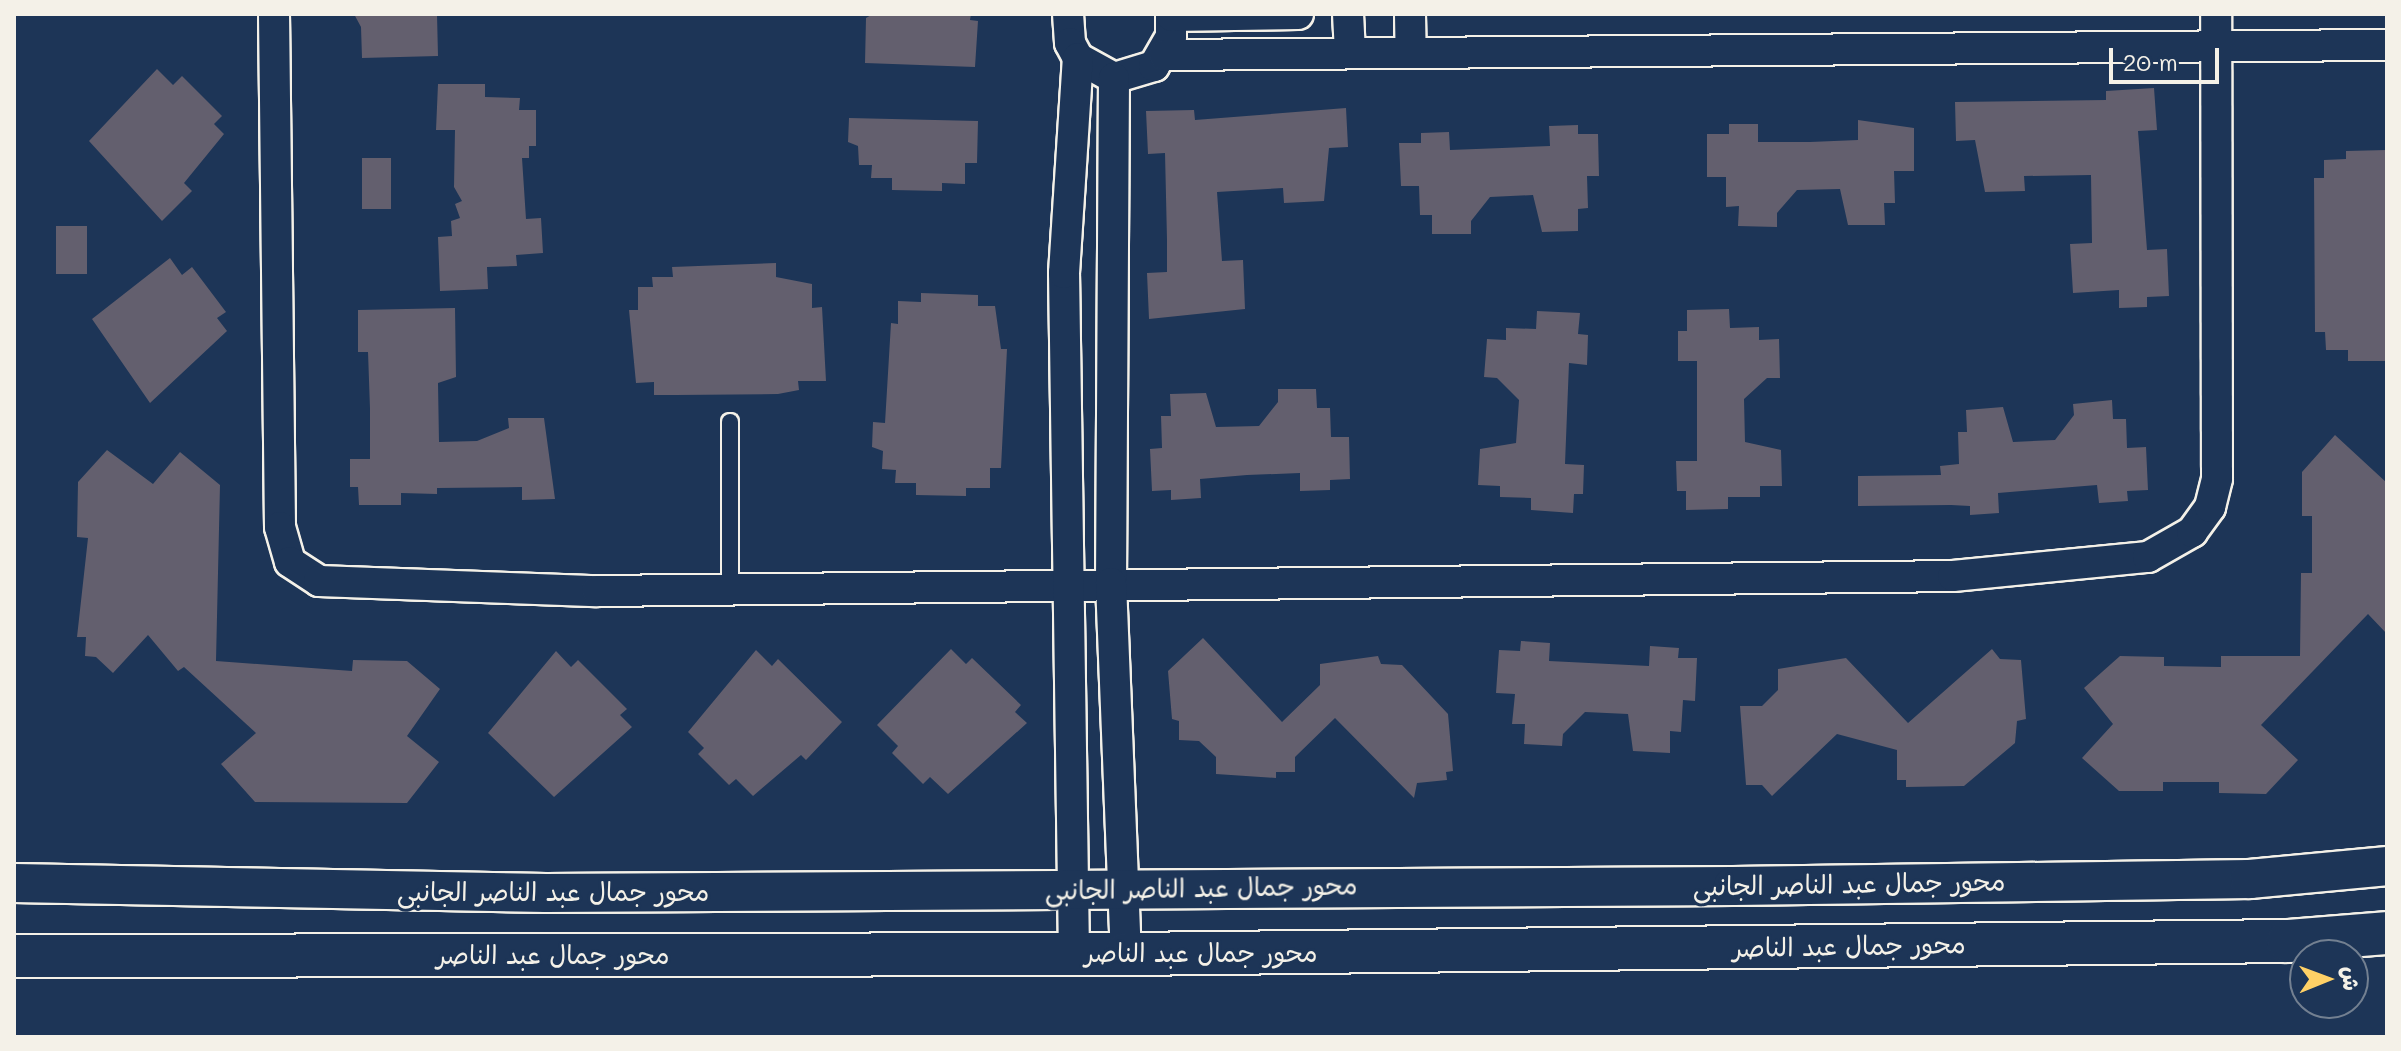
<!DOCTYPE html>
<html>
<head>
<meta charset="utf-8">
<style>
  body { margin:0 }
  #map { position:relative; width:2401px; height:1051px; overflow:hidden; background:#1d3557; font-family:Mali,"Playpen Sans Arabic",sans-serif }
  div>[style] { position:absolute }
  .building>* { inset:0; background:#635f6e; transform-origin:0 0 }
  .roads { filter:drop-shadow(2px 0 #f4f1e8) drop-shadow(-2px 0 #f4f1e8) drop-shadow(0 2px #f4f1e8) drop-shadow(0 -2px #f4f1e8) }
  .service>* { height:16px; margin:-8px; padding:0 8px; transform-origin:8px; border-radius:8px; background:#1d3557 }
  .minor>* { height:30px; margin:-15px; padding:0 15px; transform-origin:15px; border-radius:15px; background:#1d3557 }
  .tertiary>* { height:38px; margin:-19px; padding:0 19px; transform-origin:19px; border-radius:19px; background:#1d3557 }
  .secondary>* { height:42px; margin:-21px; padding:0 21px; transform-origin:21px; border-radius:21px; background:#1d3557 }
  span { translate:-50% -50%; white-space:nowrap; text-align:center; line-height:1.15; -webkit-text-stroke:6px #1d3557; paint-order:stroke }
  .street-label { font-size:26px; color:#f4f1e8 }
  .frame { position:absolute; inset:0; border:16px solid #f4f1e8; pointer-events:none }
  .north { position:absolute; left:2289px; top:939px; width:80px; height:80px; box-sizing:border-box; background:#1d3557; border:2px solid #738091; border-radius:50%; rotate:89deg; font-size:22px; font-weight:700; line-height:32px; text-align:center; color:#f4f1e8 }
  .north::after { content:''; display:block; margin:auto; width:28px; height:36px; background:#ffd166; clip-path:polygon(50% 0,100% 100%,50% 72%,0 100%) }
  .scale { position:absolute; left:2109px; top:48px; width:110px; height:36px; box-sizing:border-box; border:4px solid #f4f1e8; border-top:0; padding-left:10px; font-size:24px; line-height:28px; white-space:nowrap; color:#f4f1e8; -webkit-text-stroke:6px #1d3557; paint-order:stroke }
</style>
</head>
<body>
<div id="map">
  <div class="building">
    <i style="clip-path:polygon(354px 14px,437px 14px,438px 56px,362px 58px,361px 27px)"></i>
    <i style="clip-path:polygon(873px 14px,971px 14px,970px 20px,978px 21px,975px 67px,865px 63px,866px 18px)"></i>
    <i style="clip-path:polygon(157px 69px,173px 85px,182px 76px,222px 116px,214px 124px,224px 134px,184px 183px,192px 191px,162px 221px,89px 141px)"></i>
    <i style="clip-path:polygon(438px 84px,485px 84px,485px 97px,520px 98px,519px 110px,536px 110px,536px 146px,529px 146px,529px 158px,522px 158px,526px 219px,541px 218px,543px 253px,516px 255px,517px 266px,487px 267px,488px 289px,440px 291px,438px 237px,452px 236px,451px 221px,460px 218px,455px 204px,462px 201px,454px 187px,455px 130px,436px 130px)"></i>
    <i style="clip-path:polygon(2154px 88px,2157px 130px,2138px 131px,2147px 250px,2167px 249px,2169px 296px,2147px 297px,2147px 307px,2119px 308px,2119px 290px,2073px 293px,2070px 244px,2092px 243px,2091px 175px,2024px 176px,2025px 191px,1985px 192px,1975px 140px,1956px 141px,1955px 102px,2106px 100px,2106px 91px)"></i>
    <i style="clip-path:polygon(1346px 108px,1348px 147px,1329px 148px,1324px 201px,1284px 203px,1283px 188px,1217px 192px,1222px 261px,1243px 260px,1245px 309px,1149px 319px,1147px 273px,1167px 272px,1167px 240px,1165px 153px,1148px 154px,1146px 111px,1194px 110px,1195px 120px)"></i>
    <i style="clip-path:polygon(849px 118px,978px 121px,977px 163px,965px 163px,965px 184px,942px 183px,942px 191px,892px 190px,892px 178px,871px 178px,872px 165px,859px 165px,858px 146px,848px 142px)"></i>
    <i style="clip-path:polygon(1858px 120px,1914px 128px,1914px 171px,1894px 171px,1895px 203px,1884px 203px,1885px 225px,1848px 225px,1840px 189px,1797px 190px,1777px 213px,1777px 227px,1738px 226px,1739px 206px,1726px 207px,1726px 177px,1707px 177px,1707px 134px,1729px 134px,1729px 124px,1758px 124px,1758px 142px,1810px 142px,1858px 140px)"></i>
    <i style="clip-path:polygon(1578px 125px,1578px 134px,1598px 134px,1599px 176px,1587px 176px,1588px 208px,1578px 209px,1578px 231px,1542px 232px,1533px 195px,1490px 197px,1471px 221px,1471px 234px,1432px 234px,1432px 215px,1420px 215px,1419px 186px,1401px 186px,1399px 143px,1421px 143px,1421px 133px,1449px 132px,1450px 150px,1502px 148px,1550px 146px,1549px 126px)"></i>
    <i style="clip-path:polygon(2387px 150px,2387px 361px,2348px 361px,2348px 350px,2326px 350px,2325px 332px,2315px 332px,2314px 178px,2324px 178px,2324px 160px,2346px 159px,2346px 151px)"></i>
    <i style="left:391px;top:158px;width:51px;height:29px;rotate:90deg"></i>
    <i style="left:87px;top:226px;width:48px;height:31px;rotate:90deg"></i>
    <i style="clip-path:polygon(170px 258px,182px 275px,192px 267px,226px 312px,217px 318px,227px 331px,150px 403px,92px 319px)"></i>
    <i style="clip-path:polygon(776px 263px,776px 277px,812px 284px,812px 308px,822px 307px,826px 381px,798px 381px,799px 390px,778px 394px,675px 395px,654px 395px,654px 382px,636px 383px,629px 310px,638px 310px,638px 287px,653px 287px,652px 277px,673px 277px,672px 267px)"></i>
    <i style="clip-path:polygon(921px 293px,978px 295px,978px 306px,995px 306px,1001px 349px,1007px 349px,1001px 468px,990px 468px,990px 488px,966px 488px,966px 496px,916px 495px,916px 483px,895px 483px,896px 470px,882px 469px,883px 451px,872px 447px,873px 422px,885px 423px,891px 323px,898px 324px,898px 301px,921px 302px)"></i>
    <i style="clip-path:polygon(455px 308px,456px 377px,438px 383px,439px 442px,477px 441px,509px 428px,508px 418px,544px 418px,555px 499px,522px 500px,522px 487px,437px 488px,437px 494px,401px 493px,401px 505px,359px 505px,358px 487px,350px 487px,350px 459px,370px 459px,370px 409px,368px 352px,358px 352px,358px 310px)"></i>
    <i style="clip-path:polygon(1729px 309px,1730px 328px,1759px 327px,1759px 340px,1779px 339px,1780px 378px,1767px 378px,1744px 399px,1745px 442px,1781px 450px,1782px 486px,1760px 486px,1760px 497px,1728px 497px,1728px 509px,1686px 510px,1686px 491px,1677px 491px,1676px 461px,1697px 461px,1697px 361px,1678px 361px,1678px 331px,1687px 331px,1687px 310px)"></i>
    <i style="clip-path:polygon(1537px 311px,1580px 313px,1578px 334px,1588px 335px,1587px 365px,1569px 363px,1565px 464px,1584px 465px,1583px 494px,1574px 494px,1573px 513px,1531px 510px,1531px 498px,1500px 497px,1500px 486px,1478px 485px,1480px 449px,1516px 443px,1519px 400px,1497px 378px,1484px 377px,1487px 339px,1506px 340px,1506px 328px,1536px 329px)"></i>
    <i style="clip-path:polygon(1278px 389px,1316px 389px,1317px 408px,1330px 408px,1331px 437px,1349px 437px,1350px 479px,1330px 480px,1330px 490px,1300px 491px,1300px 473px,1247px 475px,1200px 479px,1201px 498px,1171px 500px,1171px 490px,1152px 491px,1150px 449px,1162px 448px,1161px 416px,1171px 416px,1170px 394px,1206px 393px,1216px 427px,1259px 426px,1278px 402px)"></i>
    <i style="clip-path:polygon(2112px 400px,2113px 419px,2126px 419px,2127px 448px,2146px 447px,2148px 490px,2127px 491px,2128px 501px,2099px 503px,2097px 485px,1998px 493px,1999px 513px,1970px 515px,1970px 506px,1951px 505px,1858px 506px,1858px 476px,1941px 475px,1940px 466px,1959px 464px,1958px 432px,1967px 432px,1966px 410px,2003px 407px,2013px 442px,2055px 440px,2074px 415px,2073px 404px)"></i>
    <i style="clip-path:polygon(2335px 435px,2387px 483px,2387px 634px,2368px 614px,2261px 725px,2298px 760px,2266px 794px,2219px 793px,2219px 782px,2163px 782px,2163px 791px,2119px 791px,2082px 758px,2113px 724px,2084px 688px,2120px 656px,2164px 657px,2164px 666px,2221px 667px,2221px 656px,2300px 656px,2301px 573px,2312px 573px,2312px 516px,2302px 516px,2302px 472px)"></i>
    <i style="clip-path:polygon(107px 450px,153px 484px,180px 452px,220px 485px,216px 661px,352px 671px,353px 660px,407px 661px,440px 689px,407px 736px,439px 762px,407px 803px,255px 802px,221px 764px,256px 733px,184px 667px,178px 671px,148px 635px,113px 673px,96px 657px,85px 656px,86px 637px,77px 637px,88px 538px,77px 537px,78px 482px)"></i>
    <i style="clip-path:polygon(1203px 638px,1282px 722px,1320px 685px,1320px 664px,1378px 656px,1381px 664px,1402px 665px,1448px 714px,1453px 771px,1446px 772px,1447px 780px,1417px 783px,1414px 798px,1335px 718px,1295px 757px,1295px 772px,1276px 772px,1276px 778px,1216px 774px,1216px 757px,1199px 741px,1179px 740px,1179px 721px,1172px 719px,1168px 671px)"></i>
    <i style="clip-path:polygon(1521px 641px,1550px 643px,1549px 661px,1649px 666px,1650px 646px,1679px 648px,1678px 658px,1697px 658px,1695px 701px,1683px 700px,1681px 732px,1670px 731px,1670px 753px,1633px 751px,1628px 714px,1585px 712px,1563px 734px,1562px 746px,1524px 744px,1525px 724px,1512px 724px,1515px 694px,1496px 693px,1499px 650px,1520px 651px)"></i>
    <i style="clip-path:polygon(951px 649px,966px 664px,972px 658px,1021px 705px,1015px 712px,1027px 723px,948px 794px,930px 777px,923px 784px,892px 753px,898px 746px,877px 725px)"></i>
    <i style="clip-path:polygon(1992px 649px,2000px 659px,2021px 660px,2026px 719px,2017px 721px,2015px 743px,1964px 786px,1906px 787px,1906px 780px,1897px 780px,1897px 750px,1837px 734px,1772px 796px,1762px 785px,1746px 785px,1740px 706px,1762px 706px,1778px 690px,1778px 669px,1846px 658px,1908px 723px)"></i>
    <i style="clip-path:polygon(756px 650px,772px 666px,778px 659px,842px 722px,806px 760px,801px 755px,753px 796px,736px 779px,729px 785px,698px 754px,704px 748px,688px 732px)"></i>
    <i style="clip-path:polygon(556px 651px,571px 667px,578px 660px,627px 709px,620px 715px,632px 727px,554px 797px,488px 733px)"></i>
  </div>
  <div class="roads">
    <div class="service">
      <i style="left:730px;top:422px;width:168px;rotate:90deg"></i>
    </div>
    <div class="minor">
      <i style="left:274px;top:14px;width:513px;rotate:89.33deg"></i>
      <i style="left:280px;top:527px;width:36px;rotate:74deg"></i>
      <i style="left:290px;top:562px;width:35px;rotate:33deg"></i>
      <i style="left:319px;top:581px;width:278px;rotate:2.1deg"></i>
      <i style="left:597px;top:591px;width:1356px;rotate:-0.63deg"></i>
      <i style="left:1953px;top:576px;width:196px;rotate:-5.6deg"></i>
      <i style="left:2148px;top:557px;width:51px;rotate:-29.6deg"></i>
      <i style="left:2192px;top:532px;width:31px;rotate:-54deg"></i>
      <i style="left:2210px;top:507px;width:29px;rotate:-76deg"></i>
      <i style="left:2217px;top:479px;width:465px;rotate:-90.1deg"></i>
      <i style="left:1068px;top:14px;width:29px;rotate:86deg"></i>
      <i style="left:1070px;top:43px;width:17px;rotate:62deg"></i>
      <i style="left:1078px;top:58px;width:41px;rotate:29.1deg"></i>
      <i style="left:1114px;top:78px;width:42px;rotate:-16.7deg"></i>
      <i style="left:1154px;top:66px;width:34px;rotate:-60deg"></i>
      <i style="left:1171px;top:36px;width:22px;rotate:-90deg"></i>
      <i style="left:1348px;top:14px;width:38px;rotate:87deg"></i>
      <i style="left:1410px;top:14px;width:39px;rotate:89deg"></i>
      <i style="left:1172px;top:16px;width:126px;rotate:-0.9deg"></i>
      <i style="left:1164px;top:55px;width:1223px;rotate:-0.47deg"></i>
      <i style="left:1114px;top:78px;width:505px;rotate:90.34deg"></i>
      <i style="left:1111px;top:583px;width:371px;rotate:87.7deg"></i>
      <i style="left:1074px;top:954px;width:681px;rotate:-90.84deg"></i>
      <i style="left:1064px;top:273px;width:215px;rotate:-86.3deg"></i>
    </div>
    <div class="tertiary">
      <i style="left:14px;top:883px;width:532px;rotate:1.08deg"></i>
      <i style="left:546px;top:893px;width:1187px;rotate:-0.34deg"></i>
      <i style="left:1733px;top:886px;width:517px;rotate:-0.78deg"></i>
      <i style="left:2250px;top:879px;width:138px;rotate:-5.4deg"></i>
    </div>
    <div class="secondary">
      <i style="left:14px;top:956px;width:1112px;rotate:-0.1deg"></i>
      <i style="left:1126px;top:954px;width:1162px;rotate:-0.64deg"></i>
      <i style="left:2288px;top:941px;width:99px;rotate:-4.6deg"></i>
    </div>
  </div>
  <div class="street-label">
    <span style="left:1849px;top:884px;rotate:-1deg">محور جمال عبد الناصر الجانبى</span>
    <span style="left:1201px;top:888px;rotate:-1deg">محور جمال عبد الناصر الجانبى</span>
    <span style="left:553px;top:892px">محور جمال عبد الناصر الجانبى</span>
    <span style="left:1849px;top:946px;rotate:-1deg">محور جمال عبد الناصر</span>
    <span style="left:1201px;top:953px">محور جمال عبد الناصر</span>
    <span style="left:553px;top:955px">محور جمال عبد الناصر</span>
  </div>
  <div class="frame"></div>
  <div class="north">ش</div>
  <div class="scale">20 m</div>
</div>
</body>
</html>
